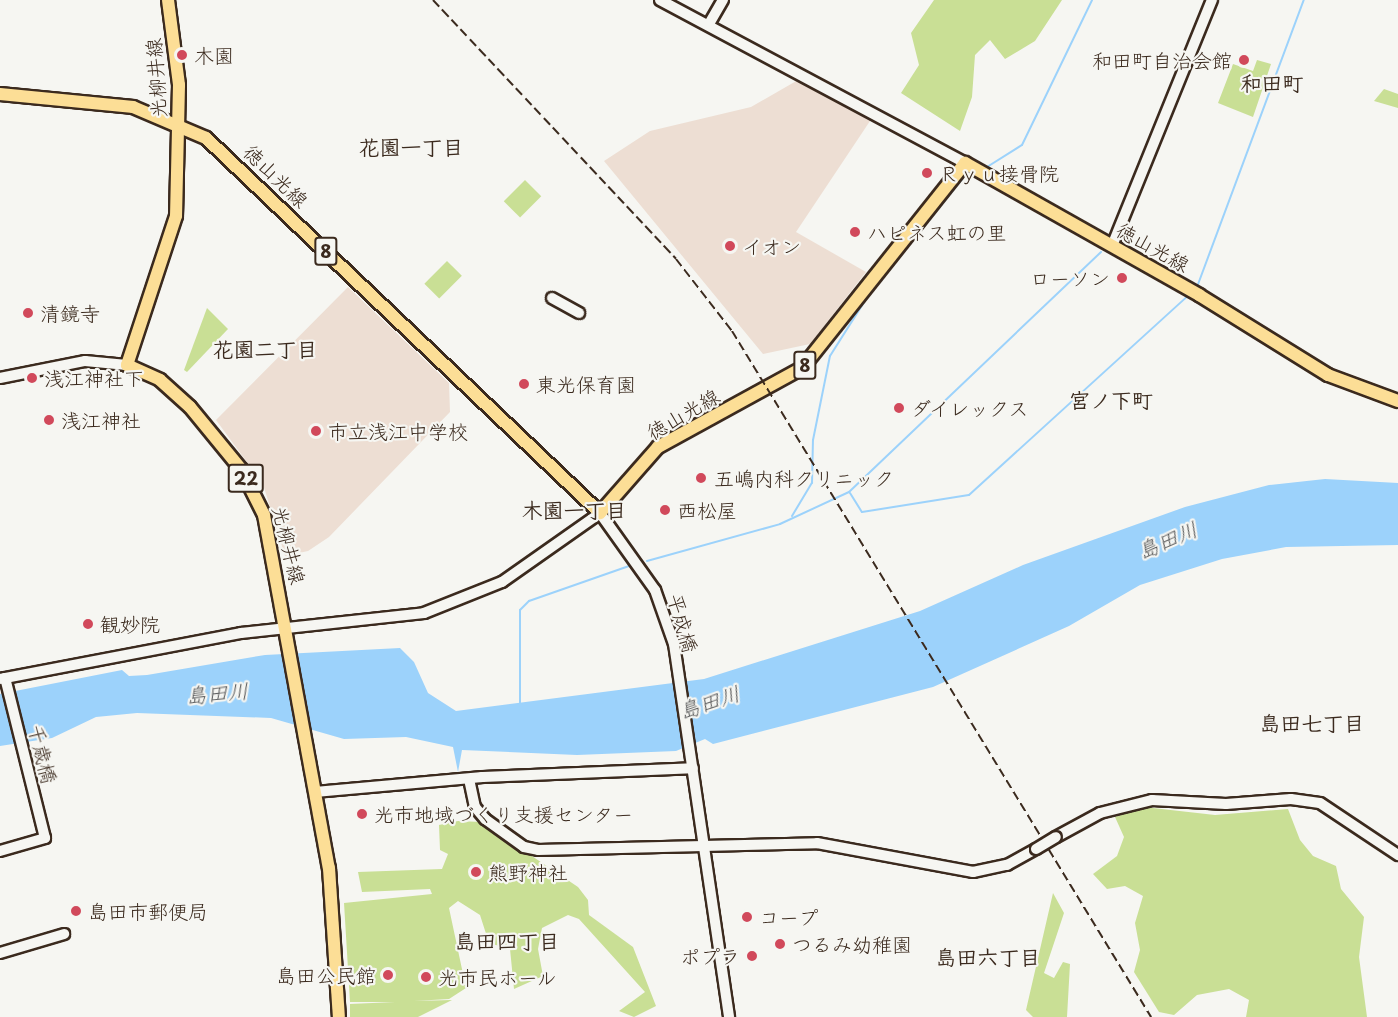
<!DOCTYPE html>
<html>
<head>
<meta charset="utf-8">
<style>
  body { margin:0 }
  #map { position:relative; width:1398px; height:1017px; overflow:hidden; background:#f6f6f2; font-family:"Playpen Sans","Klee One",sans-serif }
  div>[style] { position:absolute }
  .built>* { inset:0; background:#edded3 }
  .green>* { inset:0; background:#c9df95; transform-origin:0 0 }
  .water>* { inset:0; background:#9cd2fb }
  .stream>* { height:2px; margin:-1px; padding:0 1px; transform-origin:1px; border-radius:1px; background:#9cd2fb }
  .roads { filter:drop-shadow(2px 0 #3b2a1e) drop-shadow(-2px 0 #3b2a1e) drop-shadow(0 2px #3b2a1e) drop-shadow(0 -2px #3b2a1e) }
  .tertiary>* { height:10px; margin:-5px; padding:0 5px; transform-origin:5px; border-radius:5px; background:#f6f6f2 }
  .primary>* { height:12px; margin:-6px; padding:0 6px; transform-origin:6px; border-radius:6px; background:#fcde96 }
  .rail>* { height:2px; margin-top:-1px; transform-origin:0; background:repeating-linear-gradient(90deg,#3b2a1e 0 9px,transparent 0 13.5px) }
  .bridges { filter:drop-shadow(2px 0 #3b2a1e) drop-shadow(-2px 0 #3b2a1e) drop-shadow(0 2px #3b2a1e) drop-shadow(0 -2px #3b2a1e) }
  .tertiary-bridge>* { height:10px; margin:-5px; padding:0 5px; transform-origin:5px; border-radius:5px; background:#f6f6f2 }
  .dots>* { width:16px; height:16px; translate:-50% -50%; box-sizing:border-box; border:3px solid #f6f6f2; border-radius:50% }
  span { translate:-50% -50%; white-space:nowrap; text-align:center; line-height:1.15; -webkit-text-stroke:4.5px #f6f6f2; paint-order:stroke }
  .shield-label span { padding:2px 4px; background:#f6f6f2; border:2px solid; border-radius:4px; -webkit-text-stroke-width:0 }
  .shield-label { font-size:18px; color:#3b2a1e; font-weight:700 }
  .poi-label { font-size:20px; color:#3b2a1e }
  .left { translate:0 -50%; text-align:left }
  .right { translate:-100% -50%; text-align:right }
  .street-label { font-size:20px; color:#3b2a1e }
  .neighbourhood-label { font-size:21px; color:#3b2a1e; font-weight:700 }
  .water-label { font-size:21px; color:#535455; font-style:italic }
</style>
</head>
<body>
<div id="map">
  <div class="built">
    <i style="clip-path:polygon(798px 80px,874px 115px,796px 232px,866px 272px,810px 344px,763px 354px,604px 161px,650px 131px,751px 107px)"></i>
    <i style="clip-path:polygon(348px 287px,449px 383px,450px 412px,329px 537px,308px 551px,285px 556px,263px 484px,216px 420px)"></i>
  </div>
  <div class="green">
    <i style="clip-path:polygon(934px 0,1062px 0,1035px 41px,1005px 59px,990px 40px,975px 55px,972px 97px,960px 131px,901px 93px,919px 65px,911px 33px)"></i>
    <i style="clip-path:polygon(1257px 60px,1271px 64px,1253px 117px,1218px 103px,1233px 64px,1253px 71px)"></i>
    <i style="clip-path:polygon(1384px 89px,1398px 94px,1398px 108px,1374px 101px)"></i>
    <i style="left:525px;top:180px;width:23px;height:30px;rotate:45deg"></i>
    <i style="left:447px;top:261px;width:21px;height:32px;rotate:45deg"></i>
    <i style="clip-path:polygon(207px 308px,228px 329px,187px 372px,184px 370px)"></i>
    <i style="clip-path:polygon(1144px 807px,1215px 815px,1288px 809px,1300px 840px,1313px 856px,1336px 866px,1341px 889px,1364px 917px,1359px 957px,1367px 1017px,1246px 1017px,1249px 1000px,1229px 989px,1197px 995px,1174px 1015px,1159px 1012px,1134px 972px,1140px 950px,1135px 923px,1143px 896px,1125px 886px,1107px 889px,1093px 874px,1117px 856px,1124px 837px,1115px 817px)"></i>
    <i style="clip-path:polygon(458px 821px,481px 822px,578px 887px,588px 900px,589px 915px,633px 947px,656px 1006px,634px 1017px,619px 1011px,645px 992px,579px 919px,568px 915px,542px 928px,538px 949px,543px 976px,514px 989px,510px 949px,489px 943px,480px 915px,458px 901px,449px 908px,466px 988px,449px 999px,414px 1001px,452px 1000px,418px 1017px,350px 1017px,350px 1004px,395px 1002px,350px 1002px,344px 903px,432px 894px,430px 889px,362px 892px,358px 872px,442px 869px,448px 854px,440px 850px,439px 825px)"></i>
    <i style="clip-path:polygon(1053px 893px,1064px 913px,1044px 973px,1054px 978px,1063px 962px,1070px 964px,1067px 1017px,1033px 1017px,1026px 1010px)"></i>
  </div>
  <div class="water">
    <i style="clip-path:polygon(1325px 479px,1398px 483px,1398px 545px,1286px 547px,1222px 559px,1140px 585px,1069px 626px,933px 687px,713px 744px,705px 739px,676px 751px,577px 755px,462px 750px,458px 772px,453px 747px,406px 737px,344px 739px,271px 718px,137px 713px,96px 717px,52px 738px,0 746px,0 694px,122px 670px,129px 676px,147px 675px,265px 655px,400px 648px,414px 662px,428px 693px,456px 711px,704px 679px,920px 611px,1023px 565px,1185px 507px,1269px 485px)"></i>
  </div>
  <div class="stream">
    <i style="left:987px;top:167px;width:41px;rotate:-32.2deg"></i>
    <i style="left:1022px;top:145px;width:161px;rotate:-64.2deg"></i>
    <i style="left:1197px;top:287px;width:306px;rotate:-69.6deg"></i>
    <i style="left:850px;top:493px;width:22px;rotate:58deg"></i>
    <i style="left:862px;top:512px;width:108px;rotate:-9deg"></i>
    <i style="left:969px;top:495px;width:297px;rotate:-42.3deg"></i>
    <i style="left:792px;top:516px;width:39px;rotate:-59deg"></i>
    <i style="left:812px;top:483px;width:43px;rotate:-88.7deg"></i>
    <i style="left:813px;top:440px;width:86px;rotate:-78.6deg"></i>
    <i style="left:830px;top:356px;width:67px;rotate:-57.7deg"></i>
    <i style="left:866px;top:299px;width:154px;rotate:-51.3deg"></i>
    <i style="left:647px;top:561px;width:138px;rotate:-15.5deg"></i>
    <i style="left:780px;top:524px;width:76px;rotate:-24.9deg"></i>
    <i style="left:849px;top:492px;width:348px;rotate:-43.6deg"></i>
    <i style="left:520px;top:708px;width:98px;rotate:-90deg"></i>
    <i style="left:520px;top:610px;width:13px;rotate:-45deg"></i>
    <i style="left:529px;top:601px;width:106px;rotate:-19.3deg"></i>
  </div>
  <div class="roads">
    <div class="tertiary">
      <i style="left:660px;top:0;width:346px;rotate:28.1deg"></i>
      <i style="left:709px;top:24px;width:28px;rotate:-60deg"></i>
      <i style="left:1112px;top:246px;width:266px;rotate:-67.9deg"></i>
      <i style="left:552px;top:298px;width:31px;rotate:29deg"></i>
      <i style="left:0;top:378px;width:87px;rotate:-11.3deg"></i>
      <i style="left:85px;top:361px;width:42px;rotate:5.4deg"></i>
      <i style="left:0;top:679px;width:245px;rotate:-10.8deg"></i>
      <i style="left:241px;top:633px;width:184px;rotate:-6.2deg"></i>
      <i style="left:424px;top:613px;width:84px;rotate:-21.7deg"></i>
      <i style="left:502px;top:582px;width:120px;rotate:-35.1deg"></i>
      <i style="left:600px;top:513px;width:95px;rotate:54.5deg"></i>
      <i style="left:655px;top:590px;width:57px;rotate:70.6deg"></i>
      <i style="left:674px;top:644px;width:377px;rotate:81.6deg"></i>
      <i style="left:469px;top:779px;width:29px;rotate:78deg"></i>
      <i style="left:475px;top:807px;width:16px;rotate:50deg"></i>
      <i style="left:485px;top:819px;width:48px;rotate:35.7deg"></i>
      <i style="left:524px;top:847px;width:14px;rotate:12deg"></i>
      <i style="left:538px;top:850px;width:279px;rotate:-1.4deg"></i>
      <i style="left:817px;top:843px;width:159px;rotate:10.5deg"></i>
      <i style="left:973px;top:872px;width:35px;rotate:-12deg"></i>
      <i style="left:1007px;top:865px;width:33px;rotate:-29deg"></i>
      <i style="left:315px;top:792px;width:168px;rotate:-5.1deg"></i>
      <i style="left:482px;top:777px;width:211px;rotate:-2.4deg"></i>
      <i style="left:1056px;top:837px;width:50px;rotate:-28.6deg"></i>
      <i style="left:1100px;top:813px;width:54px;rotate:-14deg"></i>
      <i style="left:1152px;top:800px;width:74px;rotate:3.1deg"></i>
      <i style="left:1226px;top:804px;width:65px;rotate:-4.4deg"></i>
      <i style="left:1291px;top:799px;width:29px;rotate:8deg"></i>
      <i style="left:1320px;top:803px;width:94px;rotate:33.7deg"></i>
      <i style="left:0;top:851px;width:47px;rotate:-16.1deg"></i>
      <i style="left:45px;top:838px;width:165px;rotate:-104deg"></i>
      <i style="left:0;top:953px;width:67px;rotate:-16.5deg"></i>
    </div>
    <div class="primary">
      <i style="left:168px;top:0;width:86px;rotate:82.6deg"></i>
      <i style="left:179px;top:85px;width:131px;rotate:91.3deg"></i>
      <i style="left:176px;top:216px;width:157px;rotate:108.2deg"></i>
      <i style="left:127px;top:365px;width:36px;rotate:24deg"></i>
      <i style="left:160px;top:380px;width:40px;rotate:42deg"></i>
      <i style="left:190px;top:407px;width:80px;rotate:50.6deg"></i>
      <i style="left:241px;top:469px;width:51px;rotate:63.4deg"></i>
      <i style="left:264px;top:515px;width:359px;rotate:79.6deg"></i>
      <i style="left:329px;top:868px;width:149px;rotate:86.2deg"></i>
      <i style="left:0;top:94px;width:134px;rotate:5.6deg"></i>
      <i style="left:133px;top:107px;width:79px;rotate:23deg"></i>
      <i style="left:206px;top:138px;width:544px;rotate:43.58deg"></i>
      <i style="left:600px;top:513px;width:88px;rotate:-48.7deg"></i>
      <i style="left:658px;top:447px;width:164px;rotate:-28.7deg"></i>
      <i style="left:802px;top:368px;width:262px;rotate:-51.5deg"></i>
      <i style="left:965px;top:163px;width:269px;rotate:29.4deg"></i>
      <i style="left:1199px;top:295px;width:152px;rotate:31.8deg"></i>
      <i style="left:1328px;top:375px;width:75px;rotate:20.4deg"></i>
    </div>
  </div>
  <div class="rail">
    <i style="left:433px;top:0;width:355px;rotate:46.8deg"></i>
    <i style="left:676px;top:259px;width:91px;rotate:52.1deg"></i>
    <i style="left:732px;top:331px;width:804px;rotate:58.58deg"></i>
  </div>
  <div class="bridges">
    <div class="tertiary-bridge">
      <i style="left:1036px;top:849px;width:23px;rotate:-31deg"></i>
    </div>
  </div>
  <div class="dots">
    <i style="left:182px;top:55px;background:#d1495b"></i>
    <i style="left:1244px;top:60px;background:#d1495b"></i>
    <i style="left:927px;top:173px;background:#d1495b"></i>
    <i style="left:855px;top:232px;background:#d1495b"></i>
    <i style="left:730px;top:246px;background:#d1495b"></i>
    <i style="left:1122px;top:278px;background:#d1495b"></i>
    <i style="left:28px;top:313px;background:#d1495b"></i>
    <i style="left:32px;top:378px;background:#d1495b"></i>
    <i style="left:524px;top:384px;background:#d1495b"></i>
    <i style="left:899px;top:408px;background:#d1495b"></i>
    <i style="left:49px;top:420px;background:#d1495b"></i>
    <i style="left:316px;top:431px;background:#d1495b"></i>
    <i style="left:701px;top:478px;background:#d1495b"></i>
    <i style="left:665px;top:510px;background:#d1495b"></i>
    <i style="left:88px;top:624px;background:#d1495b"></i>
    <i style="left:362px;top:814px;background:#d1495b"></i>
    <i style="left:476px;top:872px;background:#d1495b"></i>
    <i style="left:76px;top:911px;background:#d1495b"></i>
    <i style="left:747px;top:917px;background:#d1495b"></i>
    <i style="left:780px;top:944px;background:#d1495b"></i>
    <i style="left:752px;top:956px;background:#d1495b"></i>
    <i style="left:388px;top:975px;background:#d1495b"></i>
    <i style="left:426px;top:977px;background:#d1495b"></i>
  </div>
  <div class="shield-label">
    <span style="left:326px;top:251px">8</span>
    <span style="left:805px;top:365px">8</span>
    <span style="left:246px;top:478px">22</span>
  </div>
  <div class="poi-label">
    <span class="left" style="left:194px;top:55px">木園</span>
    <span class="right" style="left:1232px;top:60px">和田町自治会館</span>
    <span class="left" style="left:939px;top:173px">Ｒｙｕ接骨院</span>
    <span class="left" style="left:867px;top:232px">ハピネス虹の里</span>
    <span class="left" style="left:742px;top:246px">イオン</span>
    <span class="right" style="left:1110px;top:278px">ローソン</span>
    <span class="left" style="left:40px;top:313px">清鏡寺</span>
    <span class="left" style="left:44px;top:378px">浅江神社下</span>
    <span class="left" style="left:536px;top:384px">東光保育園</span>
    <span class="left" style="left:911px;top:408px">ダイレックス</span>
    <span class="left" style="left:61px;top:420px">浅江神社</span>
    <span class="left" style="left:328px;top:431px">市立浅江中学校</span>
    <span class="left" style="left:714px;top:478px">五嶋内科クリニック</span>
    <span class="left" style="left:677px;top:510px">西松屋</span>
    <span class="left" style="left:100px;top:624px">観妙院</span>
    <span class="left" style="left:374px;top:814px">光市地域づくり支援センター</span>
    <span class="left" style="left:488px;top:872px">熊野神社</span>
    <span class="left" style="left:88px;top:911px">島田市郵便局</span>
    <span class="left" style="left:759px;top:917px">コープ</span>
    <span class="left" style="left:792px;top:944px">つるみ幼稚園</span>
    <span class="right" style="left:740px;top:956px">ポプラ</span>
    <span class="right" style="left:376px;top:975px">島田公民館</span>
    <span class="left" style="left:438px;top:977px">光市民ホール</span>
  </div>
  <div class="street-label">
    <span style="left:156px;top:78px;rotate:-94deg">光柳井線</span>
    <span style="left:276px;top:176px;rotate:44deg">徳山光線</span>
    <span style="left:1153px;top:247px;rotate:29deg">徳山光線</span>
    <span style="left:683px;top:414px;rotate:-30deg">徳山光線</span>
    <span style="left:289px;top:545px;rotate:76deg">光柳井線</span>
    <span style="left:683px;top:623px;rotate:74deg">平成橋</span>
    <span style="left:43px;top:754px;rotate:76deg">千歳橋</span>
  </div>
  <div class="neighbourhood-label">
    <span style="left:1272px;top:82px">和田町</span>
    <span style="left:411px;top:146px">花園一丁目</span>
    <span style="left:265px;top:348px">花園二丁目</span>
    <span style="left:1111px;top:399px">宮ノ下町</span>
    <span style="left:574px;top:509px">木園一丁目</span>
    <span style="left:1312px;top:722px">島田七丁目</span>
    <span style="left:507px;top:940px">島田四丁目</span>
    <span style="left:988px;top:956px">島田六丁目</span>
  </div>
  <div class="water-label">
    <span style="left:1167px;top:539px;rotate:-23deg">島田川</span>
    <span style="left:217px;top:692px;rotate:-5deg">島田川</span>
    <span style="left:709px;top:701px;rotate:-18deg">島田川</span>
  </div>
</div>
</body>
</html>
